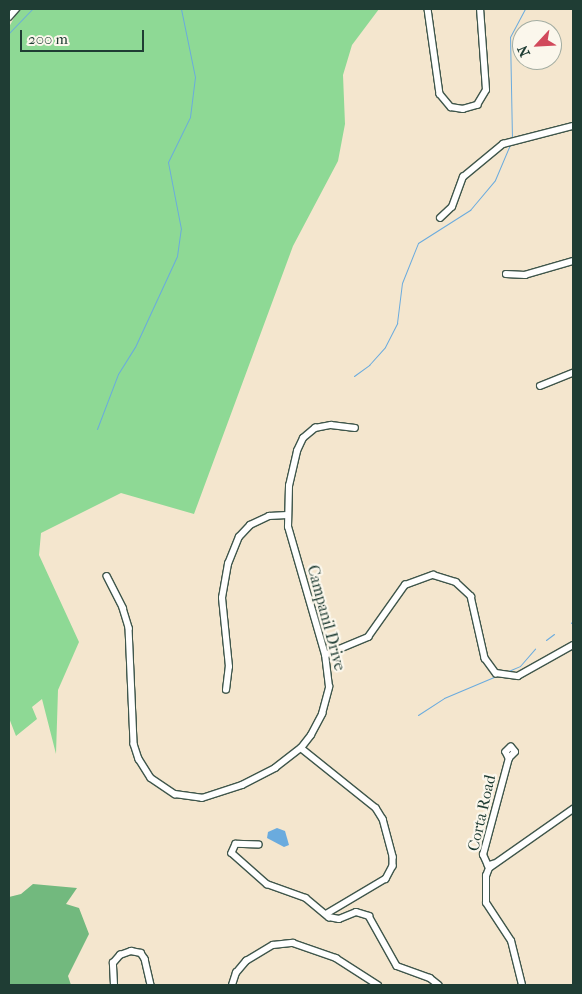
<!DOCTYPE html>
<html>
<head>
<meta charset="utf-8">
<style>
  body { margin:0 }
  #map { position:relative; width:582px; height:994px; overflow:hidden; background:#f4e6ce; font-family:"IM FELL French Canon",serif }
  div>[style] { position:absolute }
  .green>* { inset:0; background:#8ed995 }
  .forest>* { inset:0; background:#72b97e }
  .water>* { inset:0; background:#6aabde }
  .stream>* { height:1px; margin:-0.5px; padding:0 0.5px; transform-origin:0.5px; border-radius:0.5px; background:#6aabde }
  .roads { filter:drop-shadow(1px 0 #3f564b) drop-shadow(-1px 0 #3f564b) drop-shadow(0 1px #3f564b) drop-shadow(0 -1px #3f564b) }
  .minor>* { height:5.5px; margin:-2.75px; padding:0 2.75px; transform-origin:2.75px; border-radius:2.75px; background:#fff }
  span { translate:-50% -50%; white-space:nowrap; text-align:center; line-height:1.15; -webkit-text-stroke:4.5px #fbf7ec; paint-order:stroke }
  .street-label { font-size:16px; color:#1f3d34 }
  .frame { position:absolute; inset:0; border:10px solid #1f3d34; pointer-events:none }
  .north { position:absolute; left:512px; top:20px; width:50px; height:50px; box-sizing:border-box; background:#fbf7ec; border:1px solid #a3ada2; border-radius:50%; rotate:245deg; font-size:14px; font-weight:700; line-height:20px; text-align:center; color:#1f3d34 }
  .north::after { content:''; display:block; margin:auto; width:18px; height:22px; background:#d1495b; clip-path:polygon(50% 0,100% 100%,50% 72%,0 100%) }
  .scale { position:absolute; left:20px; top:30px; width:124px; height:22px; box-sizing:border-box; border:2px solid #1f3d34; border-top:0; padding-left:6px; font-size:15px; line-height:18px; white-space:nowrap; color:#1f3d34; -webkit-text-stroke:4px #fbf7ec; paint-order:stroke }
</style>
</head>
<body>
<div id="map">
  <div class="green">
    <i style="clip-path:polygon(19px 9px,379px 9px,352px 45px,343px 75px,345px 124px,338px 161px,293px 246px,194px 514px,121px 493px,41px 533px,39px 555px,79px 642px,58px 690px,56px 754px,42px 699px,32px 707px,37px 719px,16px 736px,9px 718px,9px 27px)"></i>
  </div>
  <div class="forest">
    <i style="clip-path:polygon(33px 884px,77px 888px,66px 904px,79px 908px,89px 934px,68px 976px,71px 985px,9px 985px,9px 897px,21px 894px)"></i>
  </div>
  <div class="water">
    <i style="clip-path:polygon(277px 828px,285px 831px,289px 845px,284px 847px,267px 838px,268px 832px)"></i>
  </div>
  <div class="stream">
    <i style="left:9px;top:33px;width:33px;rotate:-46deg"></i>
    <i style="left:512px;top:139px;width:102px;rotate:-91.1deg"></i>
    <i style="left:510px;top:37px;width:32px;rotate:-62deg"></i>
    <i style="left:354px;top:376px;width:19px;rotate:-36deg"></i>
    <i style="left:369px;top:365px;width:24px;rotate:-48deg"></i>
    <i style="left:385px;top:347px;width:27px;rotate:-63deg"></i>
    <i style="left:397px;top:323px;width:40px;rotate:-82.9deg"></i>
    <i style="left:402px;top:283px;width:43px;rotate:-68.2deg"></i>
    <i style="left:418px;top:243px;width:62px;rotate:-32.4deg"></i>
    <i style="left:470px;top:210px;width:39px;rotate:-50deg"></i>
    <i style="left:495px;top:180px;width:38px;rotate:-67deg"></i>
    <i style="left:97px;top:429px;width:59px;rotate:-69.1deg"></i>
    <i style="left:118px;top:374px;width:32px;rotate:-58deg"></i>
    <i style="left:135px;top:347px;width:100px;rotate:-65.2deg"></i>
    <i style="left:177px;top:256px;width:27px;rotate:-82deg"></i>
    <i style="left:181px;top:229px;width:68px;rotate:-101deg"></i>
    <i style="left:168px;top:162px;width:50px;rotate:-63.9deg"></i>
    <i style="left:190px;top:117px;width:40px;rotate:-82.9deg"></i>
    <i style="left:195px;top:77px;width:69px;rotate:-101.6deg"></i>
    <i style="left:571px;top:623px;width:4px;rotate:-56deg"></i>
    <i style="left:546px;top:640px;width:10px;rotate:-37deg"></i>
    <i style="left:506px;top:672px;width:15px;rotate:-23deg"></i>
    <i style="left:520px;top:666px;width:23px;rotate:-49deg"></i>
    <i style="left:418px;top:715px;width:31px;rotate:-33deg"></i>
    <i style="left:444px;top:698px;width:54px;rotate:-22.8deg"></i>
  </div>
  <div class="roads">
    <div class="minor">
      <i style="left:428px;top:9px;width:86px;rotate:82deg"></i>
      <i style="left:440px;top:94px;width:17px;rotate:50deg"></i>
      <i style="left:451px;top:107px;width:12px;rotate:9deg"></i>
      <i style="left:463px;top:109px;width:15px;rotate:-16deg"></i>
      <i style="left:477px;top:105px;width:17px;rotate:-59deg"></i>
      <i style="left:486px;top:90px;width:81px;rotate:-94.2deg"></i>
      <i style="left:9px;top:17px;width:11px;rotate:-49deg"></i>
      <i style="left:440px;top:218px;width:16px;rotate:-43deg"></i>
      <i style="left:452px;top:207px;width:32px;rotate:-70deg"></i>
      <i style="left:463px;top:177px;width:52px;rotate:-39.5deg"></i>
      <i style="left:503px;top:144px;width:72px;rotate:-14.4deg"></i>
      <i style="left:506px;top:274px;width:19px;rotate:3deg"></i>
      <i style="left:525px;top:275px;width:50px;rotate:-16.3deg"></i>
      <i style="left:540px;top:386px;width:35px;rotate:-22deg"></i>
      <i style="left:107px;top:576px;width:36px;rotate:63deg"></i>
      <i style="left:123px;top:608px;width:21px;rotate:73deg"></i>
      <i style="left:129px;top:628px;width:116px;rotate:87.5deg"></i>
      <i style="left:134px;top:744px;width:16px;rotate:72deg"></i>
      <i style="left:139px;top:759px;width:22px;rotate:58deg"></i>
      <i style="left:151px;top:778px;width:29px;rotate:34deg"></i>
      <i style="left:175px;top:794px;width:27px;rotate:8deg"></i>
      <i style="left:202px;top:798px;width:42px;rotate:-18deg"></i>
      <i style="left:242px;top:785px;width:37px;rotate:-27deg"></i>
      <i style="left:275px;top:768px;width:33px;rotate:-38deg"></i>
      <i style="left:301px;top:748px;width:16px;rotate:-52deg"></i>
      <i style="left:311px;top:735px;width:24px;rotate:-62deg"></i>
      <i style="left:322px;top:714px;width:28px;rotate:-75deg"></i>
      <i style="left:329px;top:687px;width:32px;rotate:-97deg"></i>
      <i style="left:325px;top:655px;width:133px;rotate:-106.1deg"></i>
      <i style="left:288px;top:527px;width:41px;rotate:-88.6deg"></i>
      <i style="left:289px;top:486px;width:36px;rotate:-77deg"></i>
      <i style="left:297px;top:451px;width:14px;rotate:-65deg"></i>
      <i style="left:303px;top:438px;width:16px;rotate:-40deg"></i>
      <i style="left:315px;top:428px;width:16px;rotate:-11deg"></i>
      <i style="left:331px;top:425px;width:24px;rotate:7deg"></i>
      <i style="left:325px;top:655px;width:47px;rotate:-22.7deg"></i>
      <i style="left:368px;top:637px;width:64px;rotate:-54.6deg"></i>
      <i style="left:405px;top:585px;width:30px;rotate:-20deg"></i>
      <i style="left:433px;top:575px;width:24px;rotate:17deg"></i>
      <i style="left:456px;top:582px;width:21px;rotate:43deg"></i>
      <i style="left:471px;top:596px;width:64px;rotate:77.3deg"></i>
      <i style="left:485px;top:658px;width:19px;rotate:54deg"></i>
      <i style="left:496px;top:673px;width:22px;rotate:8deg"></i>
      <i style="left:518px;top:676px;width:63px;rotate:-29.4deg"></i>
      <i style="left:226px;top:690px;width:23px;rotate:-83deg"></i>
      <i style="left:229px;top:667px;width:69px;rotate:-95.8deg"></i>
      <i style="left:222px;top:598px;width:35px;rotate:-80deg"></i>
      <i style="left:228px;top:564px;width:29px;rotate:-68deg"></i>
      <i style="left:239px;top:537px;width:16px;rotate:-47deg"></i>
      <i style="left:250px;top:525px;width:21px;rotate:-25deg"></i>
      <i style="left:269px;top:516px;width:18px;rotate:-3deg"></i>
      <i style="left:301px;top:748px;width:96px;rotate:38.7deg"></i>
      <i style="left:376px;top:808px;width:13px;rotate:58deg"></i>
      <i style="left:383px;top:819px;width:39px;rotate:75deg"></i>
      <i style="left:393px;top:857px;width:9px;rotate:90deg"></i>
      <i style="left:393px;top:866px;width:15px;rotate:118deg"></i>
      <i style="left:386px;top:879px;width:69px;rotate:149.3deg"></i>
      <i style="left:259px;top:845px;width:23px;rotate:-178deg"></i>
      <i style="left:236px;top:844px;width:10px;rotate:114deg"></i>
      <i style="left:232px;top:853px;width:47px;rotate:41.5deg"></i>
      <i style="left:267px;top:884px;width:41px;rotate:19.7deg"></i>
      <i style="left:306px;top:898px;width:30px;rotate:40deg"></i>
      <i style="left:329px;top:917px;width:10px;rotate:11deg"></i>
      <i style="left:339px;top:919px;width:18px;rotate:-22deg"></i>
      <i style="left:356px;top:912px;width:14px;rotate:17deg"></i>
      <i style="left:369px;top:916px;width:57px;rotate:60.8deg"></i>
      <i style="left:397px;top:966px;width:35px;rotate:20deg"></i>
      <i style="left:430px;top:978px;width:11px;rotate:38deg"></i>
      <i style="left:494px;top:864px;width:6px;rotate:162deg"></i>
      <i style="left:488px;top:866px;width:12px;rotate:-114deg"></i>
      <i style="left:483px;top:855px;width:100px;rotate:-75deg"></i>
      <i style="left:509px;top:758px;width:8px;rotate:-45deg"></i>
      <i style="left:515px;top:752px;width:6px;rotate:-129deg"></i>
      <i style="left:511px;top:747px;width:7px;rotate:135deg"></i>
      <i style="left:506px;top:752px;width:7px;rotate:63deg"></i>
      <i style="left:114px;top:985px;width:22px;rotate:-93deg"></i>
      <i style="left:113px;top:963px;width:11px;rotate:-49deg"></i>
      <i style="left:120px;top:955px;width:12px;rotate:-20deg"></i>
      <i style="left:131px;top:951px;width:10px;rotate:11deg"></i>
      <i style="left:141px;top:953px;width:7px;rotate:56deg"></i>
      <i style="left:145px;top:959px;width:27px;rotate:77deg"></i>
      <i style="left:232px;top:985px;width:13px;rotate:-72deg"></i>
      <i style="left:236px;top:973px;width:16px;rotate:-50deg"></i>
      <i style="left:246px;top:961px;width:31px;rotate:-31deg"></i>
      <i style="left:273px;top:945px;width:20px;rotate:-6deg"></i>
      <i style="left:293px;top:943px;width:46px;rotate:19.2deg"></i>
      <i style="left:336px;top:958px;width:50px;rotate:32.7deg"></i>
      <i style="left:522px;top:985px;width:45px;rotate:-104deg"></i>
      <i style="left:511px;top:941px;width:45px;rotate:-123.3deg"></i>
      <i style="left:486px;top:903px;width:27px;rotate:-90deg"></i>
      <i style="left:486px;top:876px;width:9px;rotate:-69deg"></i>
      <i style="left:489px;top:868px;width:103px;rotate:-35.1deg"></i>
    </div>
  </div>
  <div class="street-label">
    <span style="left:326px;top:618px;rotate:75deg">Campanil Drive</span>
    <span style="left:482px;top:813px;rotate:-77deg">Corta Road</span>
  </div>
  <div class="frame"></div>
  <div class="north">N</div>
  <div class="scale">200 m</div>
</div>
</body>
</html>
